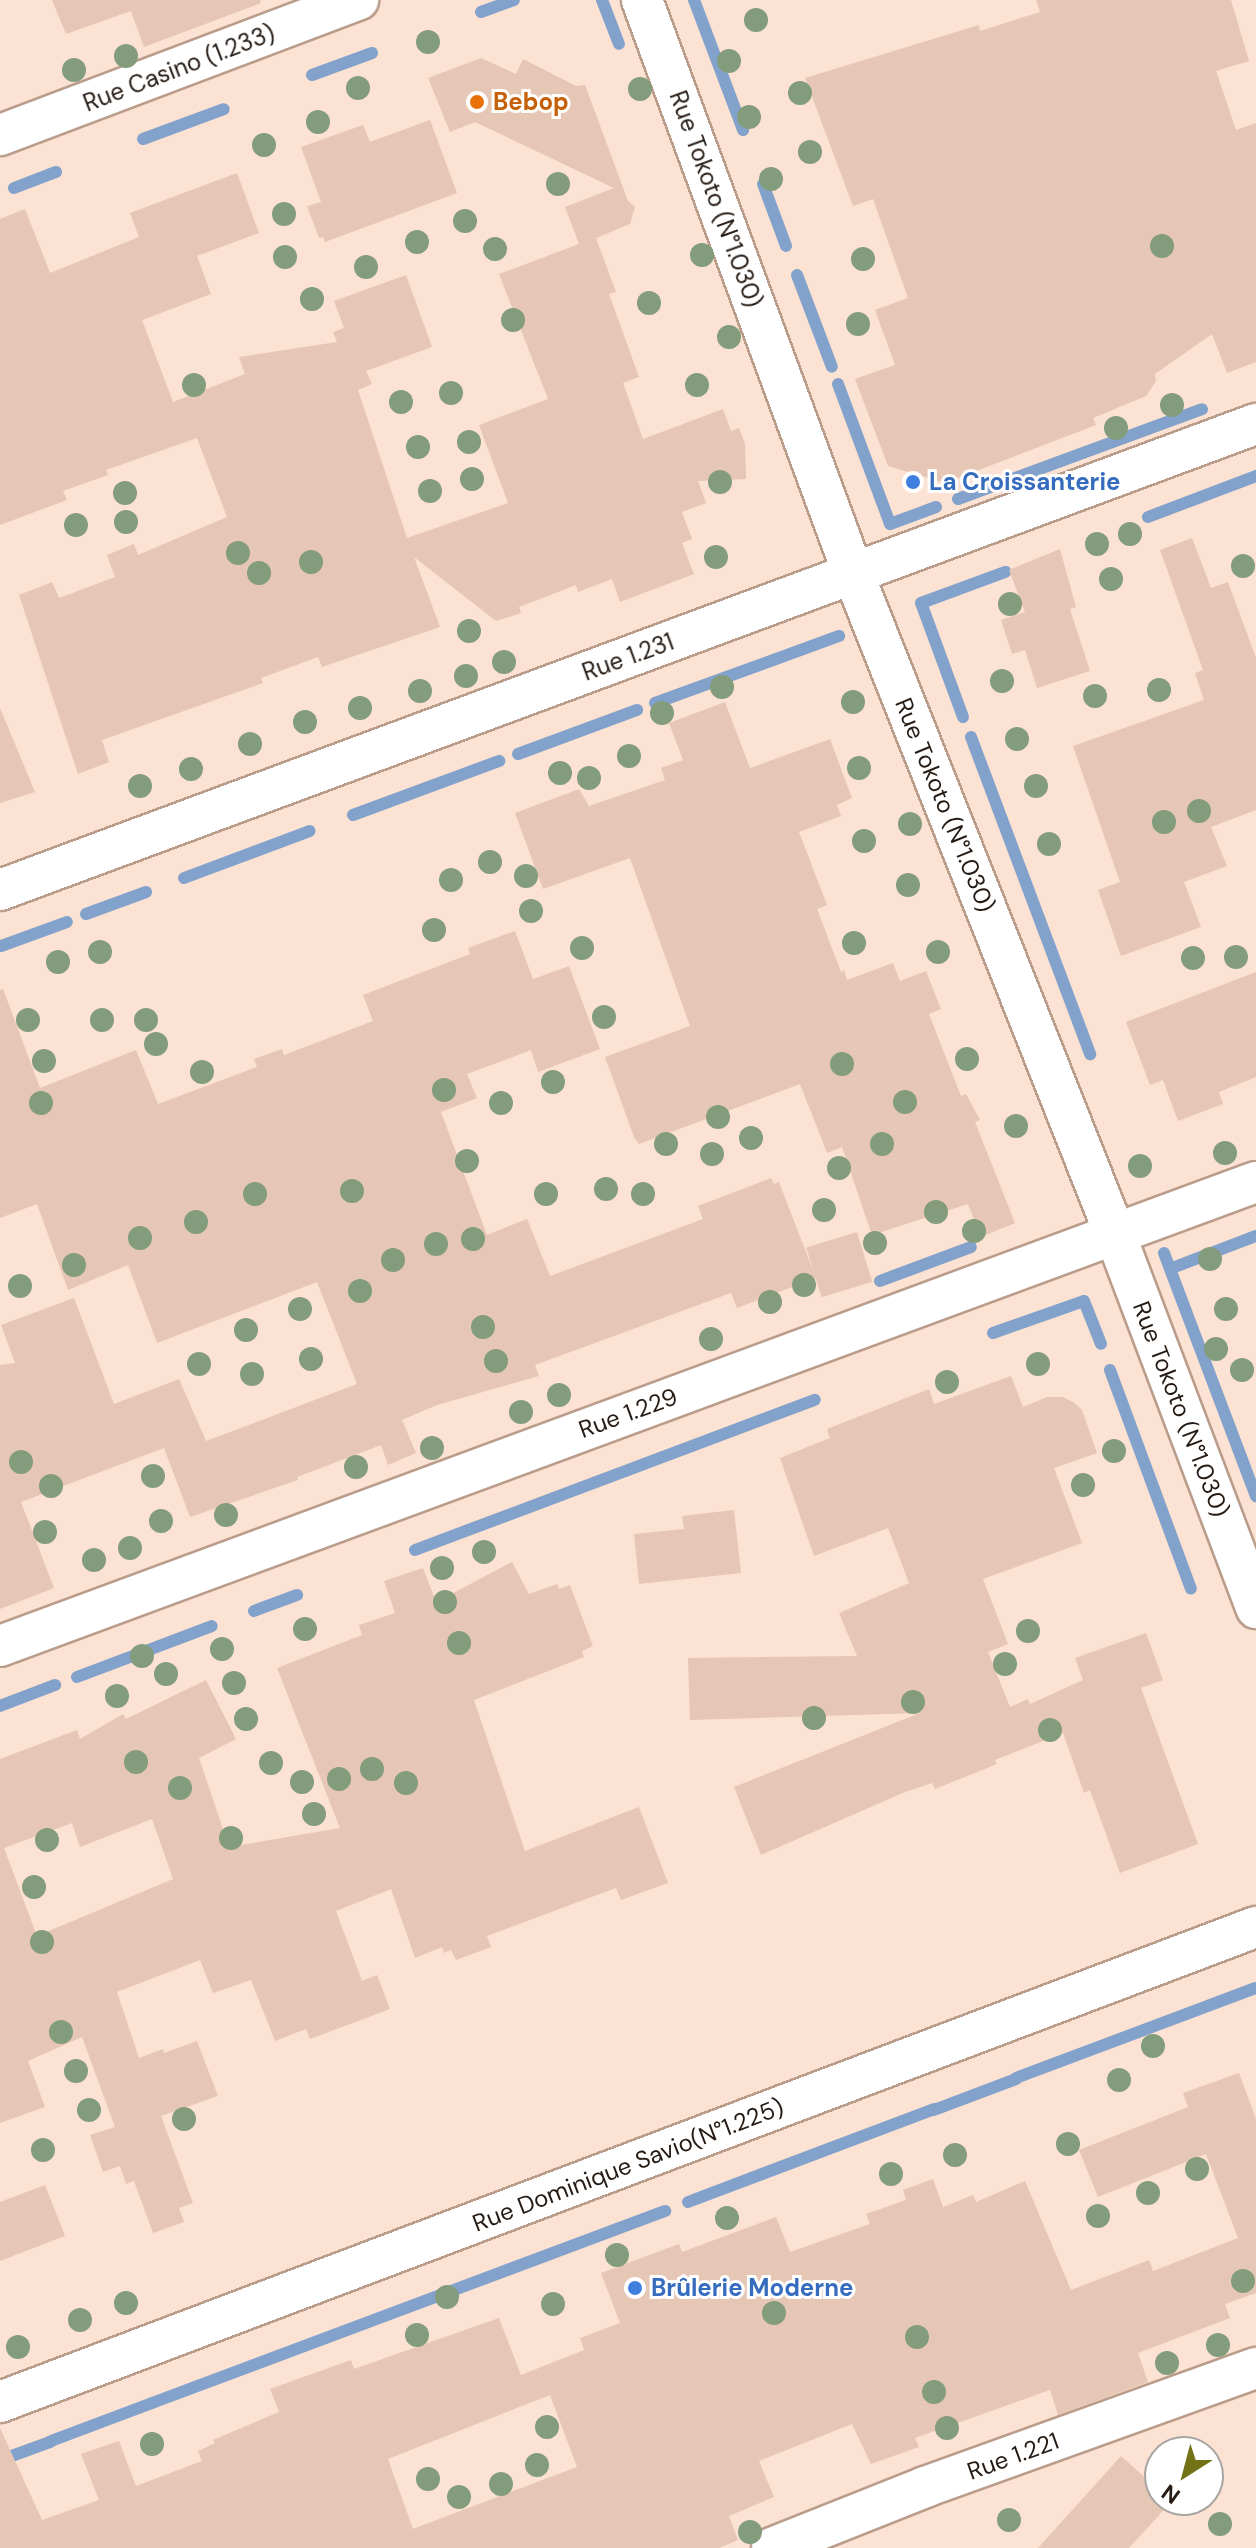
<!DOCTYPE html>
<html>
<head>
<meta charset="utf-8">
<style>
  body { margin:0 }
  #map { position:relative; width:1256px; height:2548px; overflow:hidden; background:#fce2d3; font-family:"DM Sans",sans-serif }
  div>[style] { position:absolute }
  .stream>* { height:12px; margin:-6px; padding:0 6px; transform-origin:6px; border-radius:6px; background:#83a2cb }
  .building>* { inset:0; background:#e6c6b4; transform-origin:0 0 }
  .roads { filter:drop-shadow(2px 0 #ba9c8b) drop-shadow(-2px 0 #ba9c8b) drop-shadow(0 2px #ba9c8b) drop-shadow(0 -2px #ba9c8b) }
  .street>* { height:40px; margin:-20px; padding:0 20px; transform-origin:20px; border-radius:20px; background:#fff }
  .trees>* { width:24px; height:24px; margin:-12px; border-radius:50%; background:#829c7c }
  .dots>* { width:22px; height:22px; translate:-50% -50%; box-sizing:border-box; border:4px solid #fff; border-radius:50% }
  span { translate:-50% -50%; white-space:nowrap; text-align:center; line-height:1.15; -webkit-text-stroke:6px #fff; paint-order:stroke }
  .street-label { font-size:24px; color:#261b14 }
  .food-label { font-size:24px; color:#c56008; font-weight:700 }
  .left { translate:0 -50%; text-align:left }
  .shop-label { font-size:24px; color:#366cbe; font-weight:700 }
  .north { position:absolute; left:1144px; top:2436px; width:80px; height:80px; box-sizing:border-box; background:#fff; border:2px solid #a8a4a1; border-radius:50%; rotate:216deg; font-size:22px; font-weight:700; line-height:32px; text-align:center; color:#261b14 }
  .north::after { content:''; display:block; margin:auto; width:28px; height:36px; background:#727216; clip-path:polygon(50% 0,100% 100%,50% 72%,0 100%) }
</style>
</head>
<body>
<div id="map">
  <div class="stream">
    <i style="left:602px;top:0;width:47px;rotate:68.9deg"></i>
    <i style="left:694px;top:0;width:139px;rotate:69.3deg"></i>
    <i style="left:481px;top:12px;width:35px;rotate:-20deg"></i>
    <i style="left:312px;top:75px;width:64px;rotate:-20.1deg"></i>
    <i style="left:143px;top:139px;width:86px;rotate:-20.3deg"></i>
    <i style="left:763px;top:184px;width:66px;rotate:69.6deg"></i>
    <i style="left:14px;top:188px;width:45px;rotate:-20.9deg"></i>
    <i style="left:797px;top:275px;width:98px;rotate:69.2deg"></i>
    <i style="left:838px;top:384px;width:149px;rotate:69.6deg"></i>
    <i style="left:890px;top:524px;width:49px;rotate:-20.3deg"></i>
    <i style="left:958px;top:499px;width:260px;rotate:-20.2deg"></i>
    <i style="left:1148px;top:517px;width:116px;rotate:-20.8deg"></i>
    <i style="left:655px;top:703px;width:196px;rotate:-20deg"></i>
    <i style="left:963px;top:717px;width:121px;rotate:-110.2deg"></i>
    <i style="left:921px;top:603px;width:90px;rotate:-20.3deg"></i>
    <i style="left:971px;top:737px;width:339px;rotate:69.4deg"></i>
    <i style="left:518px;top:754px;width:127px;rotate:-20.3deg"></i>
    <i style="left:353px;top:815px;width:156px;rotate:-20.3deg"></i>
    <i style="left:184px;top:878px;width:134px;rotate:-20.5deg"></i>
    <i style="left:86px;top:914px;width:64px;rotate:-20.1deg"></i>
    <i style="left:1px;top:946px;width:70px;rotate:-20deg"></i>
    <i style="left:1164px;top:1253px;width:260px;rotate:69.3deg"></i>
    <i style="left:1172px;top:1268px;width:90px;rotate:-20.9deg"></i>
    <i style="left:880px;top:1281px;width:97px;rotate:-20.5deg"></i>
    <i style="left:993px;top:1333px;width:96px;rotate:-19.4deg"></i>
    <i style="left:1084px;top:1301px;width:46px;rotate:68.4deg"></i>
    <i style="left:1110px;top:1370px;width:233px;rotate:69.7deg"></i>
    <i style="left:415px;top:1550px;width:427px;rotate:-20.6deg"></i>
    <i style="left:254px;top:1611px;width:46px;rotate:-20.4deg"></i>
    <i style="left:77px;top:1677px;width:144px;rotate:-20.7deg"></i>
    <i style="left:0;top:1706px;width:59px;rotate:-20.9deg"></i>
    <i style="left:1016px;top:2078px;width:256px;rotate:-20.6deg"></i>
    <i style="left:934px;top:2110px;width:88px;rotate:-20.7deg"></i>
    <i style="left:688px;top:2202px;width:263px;rotate:-20.7deg"></i>
    <i style="left:152px;top:2403px;width:548px;rotate:-20.52deg"></i>
    <i style="left:51px;top:2441px;width:108px;rotate:-20.6deg"></i>
    <i style="left:9px;top:2457px;width:44px;rotate:-20.1deg"></i>
  </div>
  <div class="building">
    <i style="clip-path:polygon(52px 0,260px 0,261px 3px,144px 47px,131px 11px,66px 34px)"></i>
    <i style="clip-path:polygon(1036px 0,1231px 0,1249px 61px,1216px 71px,1236px 130px,1256px 123px,1256px 362px,1227px 373px,1212px 334px,1155px 374px,1156px 381px,1146px 396px,1093px 418px,1096px 425px,945px 483px,888px 466px,855px 379px,895px 365px,875px 310px,908px 298px,873px 199px,853px 206px,805px 78px,979px 25px,980px 31px,1040px 12px)"></i>
    <i style="clip-path:polygon(481px 58px,516px 74px,523px 59px,576px 86px,585px 85px,628px 201px,635px 207px,630px 224px,596px 238px,616px 292px,609px 294px,639px 377px,623px 383px,643px 439px,723px 409px,731px 431px,739px 428px,745px 444px,746px 479px,698px 481px,706px 503px,682px 512px,692px 539px,682px 543px,694px 574px,620px 602px,612px 579px,578px 592px,576px 585px,519px 607px,521px 613px,496px 621px,414px 557px,440px 627px,322px 667px,318px 657px,261px 678px,263px 683px,102px 740px,109px 762px,78px 774px,19px 595px,52px 582px,59px 598px,115px 577px,107px 555px,134px 544px,138px 555px,227px 517px,197px 438px,106px 470px,108px 475px,63px 491px,67px 500px,0 525px,0 219px,25px 209px,50px 273px,139px 237px,130px 213px,237px 173px,259px 233px,197px 256px,211px 294px,142px 320px,173px 402px,245px 374px,239px 357px,337px 342px,333px 332px,344px 328px,334px 301px,406px 275px,432px 347px,366px 371px,372px 384px,358px 390px,407px 538px,508px 503px,479px 425px,548px 399px,499px 274px,579px 244px,565px 207px,614px 188px,475px 122px,450px 132px,428px 78px)"></i>
    <i style="clip-path:polygon(430px 120px,457px 193px,325px 242px,323px 237px,319px 238px,307px 206px,321px 202px,301px 147px,363px 125px,370px 142px)"></i>
    <i style="clip-path:polygon(1192px 538px,1211px 588px,1228px 582px,1256px 658px,1256px 810px,1211px 827px,1227px 866px,1184px 882px,1201px 927px,1121px 956px,1098px 890px,1120px 882px,1073px 746px,1204px 700px,1195px 673px,1203px 670px,1160px 550px)"></i>
    <i style="clip-path:polygon(1060px 549px,1076px 607px,1070px 609px,1090px 671px,1037px 688px,1025px 650px,1012px 654px,1001px 620px,1025px 612px,1009px 570px)"></i>
    <i style="clip-path:polygon(725px 702px,750px 768px,830px 739px,852px 798px,837px 805px,841px 816px,799px 832px,827px 905px,817px 909px,841px 972px,844px 970px,847px 980px,893px 963px,900px 981px,926px 971px,941px 1009px,929px 1014px,961px 1096px,966px 1094px,980px 1120px,975px 1122px,1015px 1223px,981px 1237px,968px 1204px,872px 1235px,842px 1147px,827px 1153px,800px 1084px,639px 1144px,634px 1137px,605px 1057px,690px 1026px,630px 858px,543px 889px,515px 813px,579px 789px,589px 806px,665px 780px,661px 768px,683px 760px,669px 723px)"></i>
    <i style="clip-path:polygon(0 708px,35px 792px,0 803px)"></i>
    <i style="clip-path:polygon(515px 931px,533px 979px,569px 966px,600px 1049px,538px 1072px,531px 1050px,467px 1074px,477px 1098px,441px 1112px,487px 1235px,527px 1219px,550px 1276px,703px 1219px,698px 1206px,771px 1178px,774px 1184px,779px 1182px,816px 1278px,737px 1308px,731px 1293px,535px 1365px,539px 1376px,437px 1405px,402px 1420px,416px 1453px,388px 1465px,381px 1445px,297px 1477px,298px 1480px,190px 1517px,164px 1448px,21px 1502px,54px 1588px,0 1609px,0 1365px,15px 1363px,1px 1325px,74px 1298px,114px 1404px,179px 1379px,206px 1441px,357px 1384px,317px 1282px,157px 1343px,128px 1265px,68px 1290px,37px 1204px,0 1218px,0 990px,3px 989px,40px 1088px,136px 1050px,158px 1104px,257px 1067px,254px 1059px,282px 1049px,284px 1055px,373px 1021px,363px 995px,470px 954px,468px 948px)"></i>
    <i style="clip-path:polygon(1256px 972px,1256px 1077px,1219px 1092px,1223px 1104px,1178px 1121px,1163px 1080px,1150px 1085px,1126px 1022px)"></i>
    <i style="left:857px;top:1232px;width:52px;height:53px;rotate:73deg"></i>
    <i style="clip-path:polygon(1011px 1376px,1023px 1407px,1047px 1397px,1063px 1397px,1073px 1402px,1082px 1410px,1097px 1453px,1054px 1468px,1082px 1543px,983px 1579px,1008px 1644px,988px 1652px,1010px 1707px,1028px 1699px,1030px 1704px,1083px 1680px,1075px 1658px,1146px 1633px,1163px 1680px,1141px 1688px,1198px 1844px,1120px 1873px,1090px 1790px,1084px 1793px,1063px 1733px,995px 1760px,997px 1764px,935px 1789px,932px 1783px,905px 1792px,761px 1855px,734px 1787px,920px 1713px,690px 1720px,688px 1658px,857px 1656px,839px 1613px,909px 1583px,888px 1528px,814px 1556px,780px 1458px,830px 1438px,827px 1429px,929px 1389px,934px 1404px)"></i>
    <i style="clip-path:polygon(734px 1510px,741px 1573px,639px 1584px,634px 1534px,684px 1529px,682px 1516px)"></i>
    <i style="clip-path:polygon(evenodd,512px 1562px,529px 1594px,557px 1584px,559px 1589px,570px 1585px,593px 1646px,582px 1651px,584px 1657px,474px 1700px,525px 1851px,639px 1807px,668px 1883px,621px 1900px,616px 1888px,570px 1905px,487px 1936px,491px 1947px,456px 1960px,451px 1950px,444px 1953px,442px 1947px,415px 1958px,391px 1889px,336px 1911px,362px 1981px,377px 1975px,390px 2009px,310px 2039px,306px 2029px,275px 2041px,251px 1980px,213px 1993px,200px 1960px,117px 1992px,139px 2058px,163px 2049px,164px 2053px,197px 2041px,218px 2096px,161px 2116px,193px 2203px,179px 2208px,184px 2222px,153px 2233px,134px 2181px,126px 2184px,120px 2166px,103px 2172px,90px 2135px,115px 2127px,82px 2037px,28px 2061px,45px 2107px,0 2123px,0 1759px,77px 1730px,80px 1739px,123px 1714px,126px 1719px,206px 1680px,236px 1739px,199px 1758px,229px 1847px,340px 1828px,277px 1668px,362px 1635px,359px 1625px,395px 1613px,384px 1581px,423px 1568px,436px 1602px,512px 1562px,152px 1819px,173px 1879px,37px 1936px,4px 1848px,72px 1823px,80px 1847px,152px 1819px)"></i>
    <i style="clip-path:polygon(evenodd,1239px 2073px,1256px 2119px,1256px 2293px,1225px 2304px,1230px 2318px,1138px 2353px,1148px 2382px,1058px 2415px,1050px 2390px,915px 2438px,919px 2447px,871px 2464px,852px 2424px,759px 2461px,774px 2497px,729px 2516px,738px 2540px,719px 2548px,0 2548px,0 2428px,42px 2520px,99px 2500px,81px 2454px,119px 2441px,136px 2486px,202px 2461px,198px 2451px,215px 2443px,213px 2440px,279px 2412px,270px 2389px,351px 2360px,354px 2369px,499px 2318px,521px 2375px,584px 2350px,580px 2338px,620px 2323px,601px 2273px,679px 2244px,682px 2252px,776px 2217px,790px 2252px,870px 2224px,866px 2214px,906px 2200px,903px 2190px,933px 2179px,943px 2207px,973px 2195px,976px 2202px,1025px 2181px,1071px 2290px,1149px 2260px,1153px 2271px,1238px 2238px,1206px 2154px,1098px 2197px,1079px 2150px,1188px 2107px,1183px 2093px,1239px 2073px,550px 2395px,577px 2467px,413px 2529px,388px 2459px,550px 2395px)"></i>
    <i style="clip-path:polygon(45px 2185px,65px 2236px,0 2261px,0 2202px)"></i>
    <i style="clip-path:polygon(1121px 2456px,1160px 2491px,1160px 2500px,1172px 2501px,1129px 2548px,1038px 2548px)"></i>
  </div>
  <div class="roads">
    <div class="street">
      <i style="left:642px;top:0;width:611px;rotate:69.78deg"></i>
      <i style="left:853px;top:573px;width:711px;rotate:68.38deg"></i>
      <i style="left:1115px;top:1234px;width:400px;rotate:69.3deg"></i>
      <i style="left:0;top:135px;width:383px;rotate:-20.7deg"></i>
      <i style="left:0;top:890px;width:1340px;rotate:-20.36deg"></i>
      <i style="left:0;top:1646px;width:1339px;rotate:-20.28deg"></i>
      <i style="left:0;top:2402px;width:1343px;rotate:-20.72deg"></i>
      <i style="left:772px;top:2548px;width:165px;rotate:-21.7deg"></i>
      <i style="left:925px;top:2487px;width:352px;rotate:-19.8deg"></i>
    </div>
  </div>
  <div class="trees">
    <i style="left:756px;top:20px"></i>
    <i style="left:428px;top:42px"></i>
    <i style="left:126px;top:56px"></i>
    <i style="left:729px;top:61px"></i>
    <i style="left:74px;top:70px"></i>
    <i style="left:358px;top:88px"></i>
    <i style="left:640px;top:89px"></i>
    <i style="left:800px;top:93px"></i>
    <i style="left:749px;top:117px"></i>
    <i style="left:318px;top:122px"></i>
    <i style="left:264px;top:145px"></i>
    <i style="left:810px;top:152px"></i>
    <i style="left:771px;top:179px"></i>
    <i style="left:558px;top:184px"></i>
    <i style="left:284px;top:214px"></i>
    <i style="left:465px;top:221px"></i>
    <i style="left:417px;top:242px"></i>
    <i style="left:1162px;top:246px"></i>
    <i style="left:495px;top:249px"></i>
    <i style="left:702px;top:255px"></i>
    <i style="left:285px;top:257px"></i>
    <i style="left:863px;top:259px"></i>
    <i style="left:366px;top:267px"></i>
    <i style="left:312px;top:299px"></i>
    <i style="left:649px;top:303px"></i>
    <i style="left:513px;top:320px"></i>
    <i style="left:858px;top:324px"></i>
    <i style="left:729px;top:337px"></i>
    <i style="left:194px;top:385px"></i>
    <i style="left:697px;top:385px"></i>
    <i style="left:451px;top:393px"></i>
    <i style="left:401px;top:402px"></i>
    <i style="left:1172px;top:405px"></i>
    <i style="left:1116px;top:428px"></i>
    <i style="left:469px;top:442px"></i>
    <i style="left:418px;top:447px"></i>
    <i style="left:472px;top:479px"></i>
    <i style="left:720px;top:482px"></i>
    <i style="left:430px;top:491px"></i>
    <i style="left:125px;top:493px"></i>
    <i style="left:126px;top:522px"></i>
    <i style="left:76px;top:525px"></i>
    <i style="left:1130px;top:534px"></i>
    <i style="left:1097px;top:544px"></i>
    <i style="left:238px;top:553px"></i>
    <i style="left:716px;top:557px"></i>
    <i style="left:311px;top:562px"></i>
    <i style="left:1243px;top:566px"></i>
    <i style="left:259px;top:573px"></i>
    <i style="left:1111px;top:579px"></i>
    <i style="left:1010px;top:604px"></i>
    <i style="left:469px;top:631px"></i>
    <i style="left:504px;top:662px"></i>
    <i style="left:466px;top:676px"></i>
    <i style="left:1002px;top:681px"></i>
    <i style="left:722px;top:687px"></i>
    <i style="left:1159px;top:690px"></i>
    <i style="left:420px;top:691px"></i>
    <i style="left:1095px;top:696px"></i>
    <i style="left:853px;top:702px"></i>
    <i style="left:360px;top:708px"></i>
    <i style="left:662px;top:713px"></i>
    <i style="left:305px;top:722px"></i>
    <i style="left:1017px;top:739px"></i>
    <i style="left:250px;top:744px"></i>
    <i style="left:629px;top:756px"></i>
    <i style="left:859px;top:768px"></i>
    <i style="left:191px;top:769px"></i>
    <i style="left:560px;top:773px"></i>
    <i style="left:589px;top:778px"></i>
    <i style="left:140px;top:786px"></i>
    <i style="left:1036px;top:786px"></i>
    <i style="left:1199px;top:811px"></i>
    <i style="left:1164px;top:822px"></i>
    <i style="left:910px;top:824px"></i>
    <i style="left:864px;top:841px"></i>
    <i style="left:1049px;top:844px"></i>
    <i style="left:490px;top:862px"></i>
    <i style="left:526px;top:876px"></i>
    <i style="left:451px;top:880px"></i>
    <i style="left:908px;top:885px"></i>
    <i style="left:531px;top:911px"></i>
    <i style="left:434px;top:930px"></i>
    <i style="left:854px;top:943px"></i>
    <i style="left:582px;top:948px"></i>
    <i style="left:100px;top:952px"></i>
    <i style="left:938px;top:952px"></i>
    <i style="left:1236px;top:957px"></i>
    <i style="left:1193px;top:958px"></i>
    <i style="left:58px;top:962px"></i>
    <i style="left:604px;top:1017px"></i>
    <i style="left:28px;top:1020px"></i>
    <i style="left:102px;top:1020px"></i>
    <i style="left:146px;top:1020px"></i>
    <i style="left:156px;top:1044px"></i>
    <i style="left:967px;top:1059px"></i>
    <i style="left:44px;top:1061px"></i>
    <i style="left:842px;top:1064px"></i>
    <i style="left:202px;top:1072px"></i>
    <i style="left:553px;top:1082px"></i>
    <i style="left:444px;top:1090px"></i>
    <i style="left:905px;top:1102px"></i>
    <i style="left:41px;top:1103px"></i>
    <i style="left:501px;top:1103px"></i>
    <i style="left:718px;top:1117px"></i>
    <i style="left:1016px;top:1126px"></i>
    <i style="left:751px;top:1138px"></i>
    <i style="left:666px;top:1144px"></i>
    <i style="left:882px;top:1144px"></i>
    <i style="left:1225px;top:1153px"></i>
    <i style="left:712px;top:1154px"></i>
    <i style="left:467px;top:1161px"></i>
    <i style="left:1140px;top:1166px"></i>
    <i style="left:839px;top:1168px"></i>
    <i style="left:606px;top:1189px"></i>
    <i style="left:352px;top:1191px"></i>
    <i style="left:255px;top:1194px"></i>
    <i style="left:546px;top:1194px"></i>
    <i style="left:643px;top:1194px"></i>
    <i style="left:824px;top:1210px"></i>
    <i style="left:936px;top:1212px"></i>
    <i style="left:196px;top:1222px"></i>
    <i style="left:974px;top:1231px"></i>
    <i style="left:140px;top:1238px"></i>
    <i style="left:473px;top:1239px"></i>
    <i style="left:875px;top:1243px"></i>
    <i style="left:436px;top:1244px"></i>
    <i style="left:1210px;top:1259px"></i>
    <i style="left:393px;top:1260px"></i>
    <i style="left:74px;top:1265px"></i>
    <i style="left:804px;top:1285px"></i>
    <i style="left:20px;top:1286px"></i>
    <i style="left:360px;top:1291px"></i>
    <i style="left:770px;top:1302px"></i>
    <i style="left:300px;top:1309px"></i>
    <i style="left:1226px;top:1309px"></i>
    <i style="left:483px;top:1327px"></i>
    <i style="left:246px;top:1330px"></i>
    <i style="left:711px;top:1339px"></i>
    <i style="left:1216px;top:1349px"></i>
    <i style="left:311px;top:1359px"></i>
    <i style="left:496px;top:1361px"></i>
    <i style="left:199px;top:1364px"></i>
    <i style="left:1038px;top:1364px"></i>
    <i style="left:1242px;top:1370px"></i>
    <i style="left:252px;top:1374px"></i>
    <i style="left:947px;top:1382px"></i>
    <i style="left:559px;top:1395px"></i>
    <i style="left:521px;top:1412px"></i>
    <i style="left:432px;top:1448px"></i>
    <i style="left:1114px;top:1451px"></i>
    <i style="left:21px;top:1462px"></i>
    <i style="left:356px;top:1467px"></i>
    <i style="left:153px;top:1476px"></i>
    <i style="left:1083px;top:1485px"></i>
    <i style="left:51px;top:1486px"></i>
    <i style="left:226px;top:1515px"></i>
    <i style="left:161px;top:1521px"></i>
    <i style="left:45px;top:1532px"></i>
    <i style="left:130px;top:1548px"></i>
    <i style="left:484px;top:1552px"></i>
    <i style="left:94px;top:1560px"></i>
    <i style="left:442px;top:1568px"></i>
    <i style="left:445px;top:1602px"></i>
    <i style="left:305px;top:1629px"></i>
    <i style="left:1028px;top:1631px"></i>
    <i style="left:459px;top:1643px"></i>
    <i style="left:222px;top:1649px"></i>
    <i style="left:142px;top:1656px"></i>
    <i style="left:1005px;top:1664px"></i>
    <i style="left:166px;top:1674px"></i>
    <i style="left:234px;top:1683px"></i>
    <i style="left:117px;top:1696px"></i>
    <i style="left:913px;top:1702px"></i>
    <i style="left:814px;top:1718px"></i>
    <i style="left:246px;top:1719px"></i>
    <i style="left:1050px;top:1730px"></i>
    <i style="left:136px;top:1762px"></i>
    <i style="left:271px;top:1763px"></i>
    <i style="left:372px;top:1769px"></i>
    <i style="left:339px;top:1779px"></i>
    <i style="left:302px;top:1782px"></i>
    <i style="left:406px;top:1783px"></i>
    <i style="left:180px;top:1788px"></i>
    <i style="left:314px;top:1814px"></i>
    <i style="left:231px;top:1838px"></i>
    <i style="left:47px;top:1840px"></i>
    <i style="left:34px;top:1887px"></i>
    <i style="left:42px;top:1942px"></i>
    <i style="left:61px;top:2032px"></i>
    <i style="left:1153px;top:2046px"></i>
    <i style="left:76px;top:2071px"></i>
    <i style="left:1119px;top:2080px"></i>
    <i style="left:89px;top:2110px"></i>
    <i style="left:184px;top:2119px"></i>
    <i style="left:1068px;top:2144px"></i>
    <i style="left:43px;top:2150px"></i>
    <i style="left:955px;top:2155px"></i>
    <i style="left:1197px;top:2169px"></i>
    <i style="left:891px;top:2174px"></i>
    <i style="left:1148px;top:2193px"></i>
    <i style="left:1098px;top:2216px"></i>
    <i style="left:727px;top:2218px"></i>
    <i style="left:617px;top:2255px"></i>
    <i style="left:1243px;top:2281px"></i>
    <i style="left:447px;top:2297px"></i>
    <i style="left:126px;top:2303px"></i>
    <i style="left:553px;top:2304px"></i>
    <i style="left:774px;top:2313px"></i>
    <i style="left:80px;top:2320px"></i>
    <i style="left:417px;top:2335px"></i>
    <i style="left:917px;top:2337px"></i>
    <i style="left:1218px;top:2345px"></i>
    <i style="left:18px;top:2347px"></i>
    <i style="left:1167px;top:2363px"></i>
    <i style="left:934px;top:2392px"></i>
    <i style="left:547px;top:2427px"></i>
    <i style="left:947px;top:2428px"></i>
    <i style="left:152px;top:2444px"></i>
    <i style="left:537px;top:2465px"></i>
    <i style="left:428px;top:2479px"></i>
    <i style="left:501px;top:2484px"></i>
    <i style="left:459px;top:2497px"></i>
    <i style="left:1009px;top:2520px"></i>
    <i style="left:1220px;top:2524px"></i>
    <i style="left:750px;top:2532px"></i>
  </div>
  <div class="dots">
    <i style="left:477px;top:102px;background:#e8710a"></i>
    <i style="left:913px;top:482px;background:#3f7fe0"></i>
    <i style="left:635px;top:2288px;background:#3f7fe0"></i>
  </div>
  <div class="street-label">
    <span style="left:179px;top:68px;rotate:-21deg">Rue Casino (1.233)</span>
    <span style="left:716px;top:199px;rotate:70deg">Rue Tokoto (N°1.030)</span>
    <span style="left:628px;top:657px;rotate:-20deg">Rue 1.231</span>
    <span style="left:945px;top:805px;rotate:68deg">Rue Tokoto (N°1.030)</span>
    <span style="left:1181px;top:1409px;rotate:69deg">Rue Tokoto (N°1.030)</span>
    <span style="left:628px;top:1413px;rotate:-20deg">Rue 1.229</span>
    <span style="left:628px;top:2165px;rotate:-21deg">Rue Dominique Savio(N°1.225)</span>
    <span style="left:1013px;top:2456px;rotate:-20deg">Rue 1.221</span>
  </div>
  <div class="food-label">
    <span class="left" style="left:493px;top:102px">Bebop</span>
  </div>
  <div class="shop-label">
    <span class="left" style="left:929px;top:482px">La Croissanterie</span>
    <span class="left" style="left:651px;top:2288px">Brûlerie Moderne</span>
  </div>
  <div class="north">N</div>
</div>
</body>
</html>
